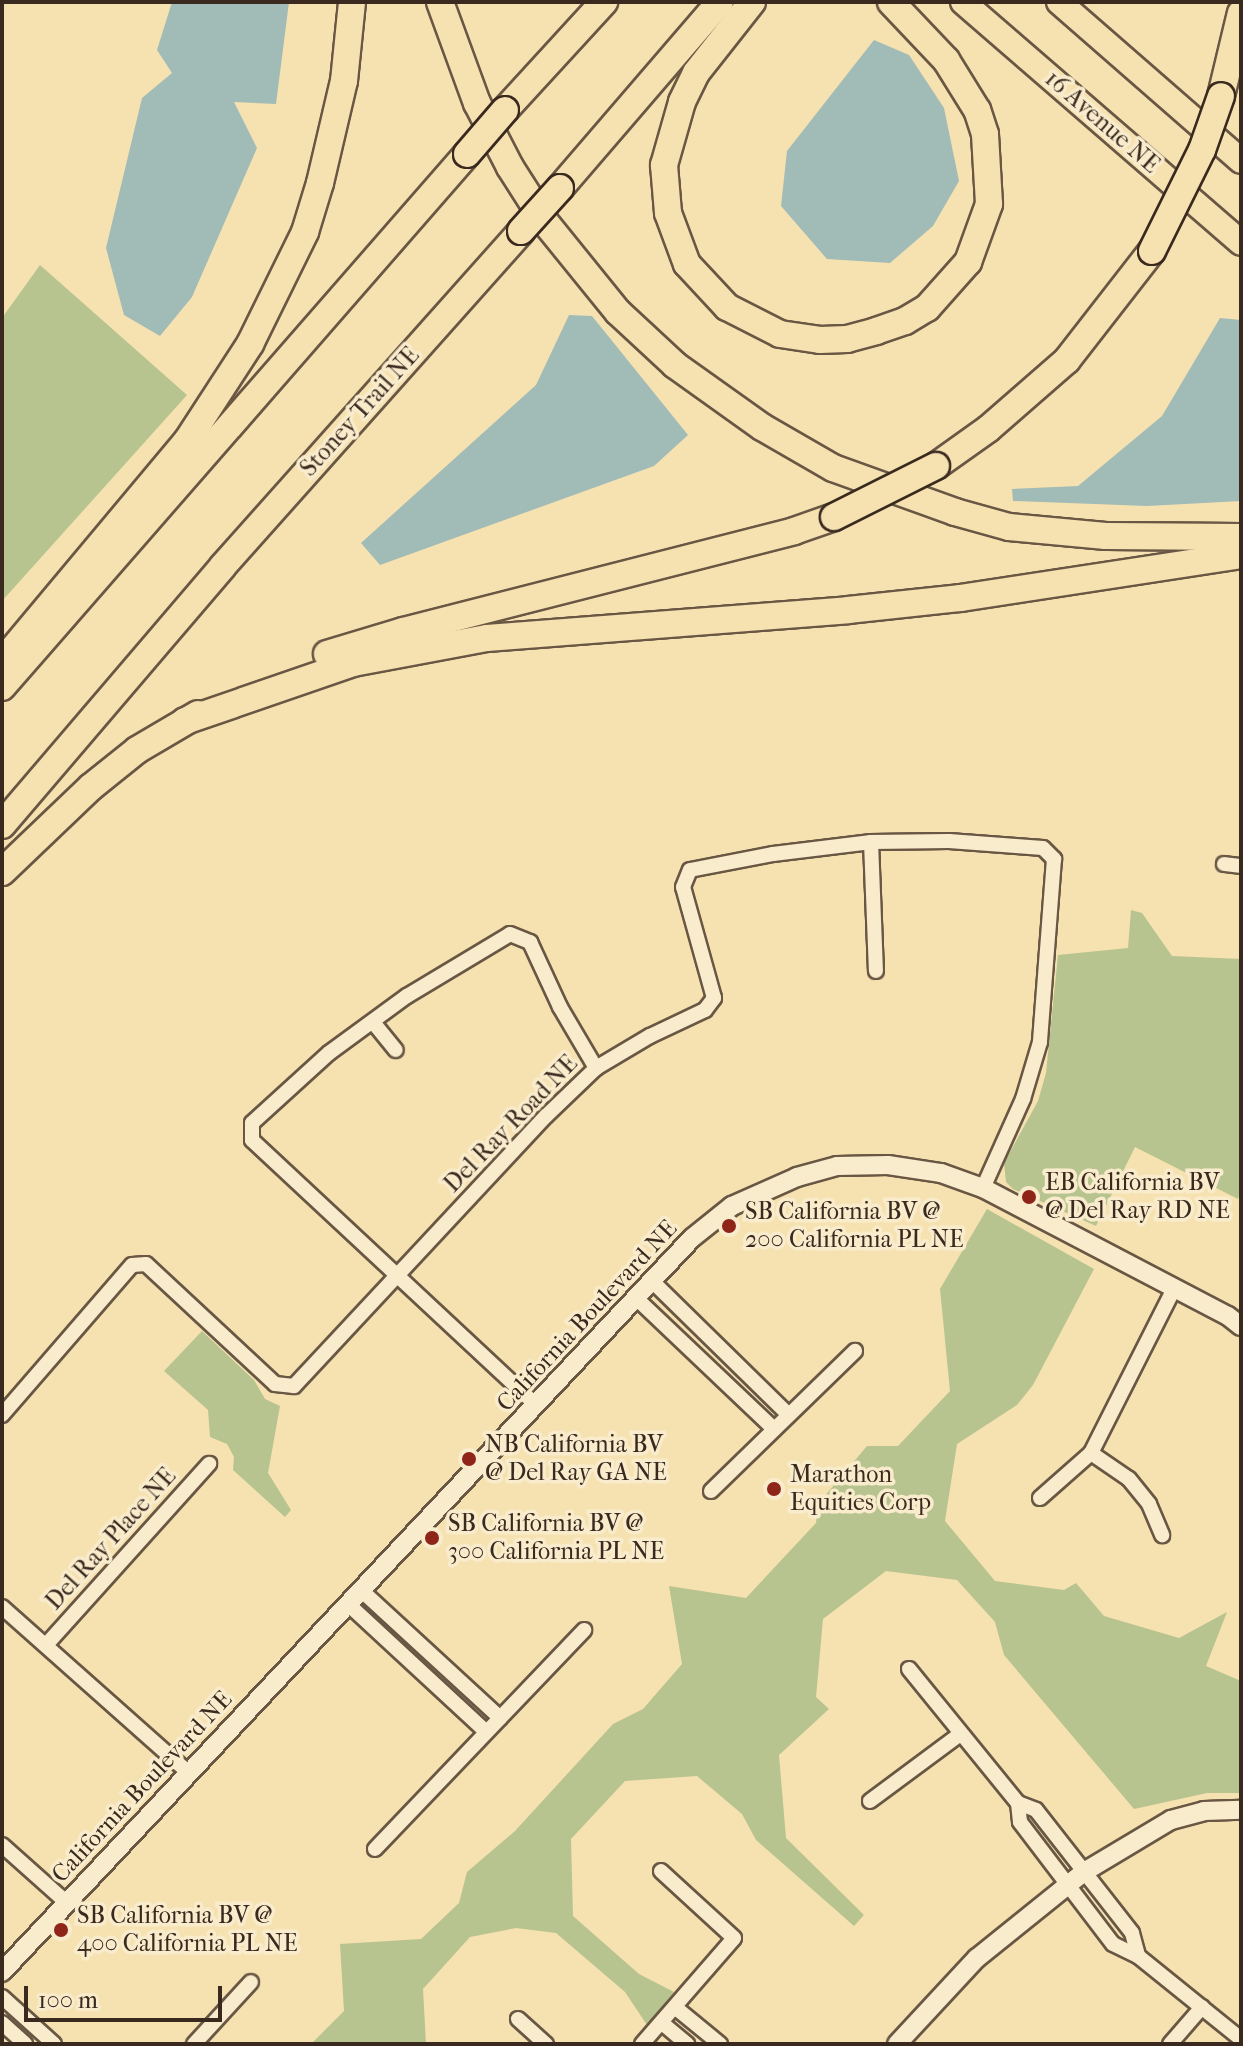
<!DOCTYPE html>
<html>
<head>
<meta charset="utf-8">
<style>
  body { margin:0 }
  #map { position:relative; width:1243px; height:2046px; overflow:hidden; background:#f6e1b1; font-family:"IM FELL French Canon",serif }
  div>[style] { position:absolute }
  .green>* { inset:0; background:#b7c48f }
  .water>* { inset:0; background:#a1bbb6 }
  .roads { filter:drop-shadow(2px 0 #695744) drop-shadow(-2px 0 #695744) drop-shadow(0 2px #695744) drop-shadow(0 -2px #695744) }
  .minor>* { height:14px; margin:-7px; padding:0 7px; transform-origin:7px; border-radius:7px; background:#f9eccc }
  .tertiary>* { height:18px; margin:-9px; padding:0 9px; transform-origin:9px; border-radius:9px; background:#f9eccc }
  .trunk>* { height:24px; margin:-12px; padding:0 12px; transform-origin:12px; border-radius:12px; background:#f6e1b1 }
  .motorway>* { height:26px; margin:-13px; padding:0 13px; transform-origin:13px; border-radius:13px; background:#f6e1b1 }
  .bridges { filter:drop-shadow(2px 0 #3a291f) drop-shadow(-2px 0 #3a291f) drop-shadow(0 2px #3a291f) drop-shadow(0 -2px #3a291f) }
  .motorway-bridge>* { height:26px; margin:-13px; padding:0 13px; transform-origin:13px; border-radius:13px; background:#f6e1b1 }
  .dots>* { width:22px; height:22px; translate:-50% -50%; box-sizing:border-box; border:4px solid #f9eccc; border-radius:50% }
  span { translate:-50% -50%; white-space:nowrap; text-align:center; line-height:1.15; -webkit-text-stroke:7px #f9eccc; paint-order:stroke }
  .street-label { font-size:24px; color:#3a291f }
  .poi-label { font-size:24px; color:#3a291f }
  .left { translate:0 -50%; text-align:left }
  .frame { position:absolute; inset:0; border:4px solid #3a291f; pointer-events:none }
  .scale { position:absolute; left:24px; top:1986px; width:198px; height:36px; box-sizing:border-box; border:4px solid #3a291f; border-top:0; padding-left:10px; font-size:24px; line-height:28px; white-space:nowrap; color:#3a291f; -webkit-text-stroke:6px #f9eccc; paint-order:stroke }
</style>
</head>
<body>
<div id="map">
  <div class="green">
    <i style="clip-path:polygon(40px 265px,187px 395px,2px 601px,2px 318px)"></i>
    <i style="clip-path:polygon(1131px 910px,1142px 913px,1172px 956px,1241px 959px,1241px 1190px,1238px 1199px,1135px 1147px,1096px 1226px,1013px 1189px,1006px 1182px,1004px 1163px,1038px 1101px,1046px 1073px,1058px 955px,1128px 948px)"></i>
    <i style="clip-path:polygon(987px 1209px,1094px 1269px,1033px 1385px,1017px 1405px,957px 1444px,945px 1521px,995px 1581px,1064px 1590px,1076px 1583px,1104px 1616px,1179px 1638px,1227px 1612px,1206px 1666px,1241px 1681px,1241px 1793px,1207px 1793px,1134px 1809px,1004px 1655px,995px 1622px,957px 1580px,886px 1571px,823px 1619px,816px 1697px,829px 1709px,779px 1755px,786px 1838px,864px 1915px,854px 1926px,756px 1840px,742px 1814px,697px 1776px,625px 1781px,571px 1839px,573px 1916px,639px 1974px,674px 1992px,647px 2025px,625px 1992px,556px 1933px,516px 1928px,470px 1937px,423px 1989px,426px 2044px,311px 2044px,344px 2011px,340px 1944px,421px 1939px,459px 1903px,467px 1872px,515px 1831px,613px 1724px,643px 1709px,682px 1664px,669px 1586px,746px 1598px,816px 1523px,818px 1504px,867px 1446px,898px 1446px,950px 1391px,940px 1289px)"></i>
    <i style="clip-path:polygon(202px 1331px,254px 1380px,265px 1399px,280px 1406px,268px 1473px,291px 1510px,285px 1517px,233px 1470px,234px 1457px,227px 1444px,210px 1437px,208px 1410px,164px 1371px)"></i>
  </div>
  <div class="water">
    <i style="clip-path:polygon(172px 2px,289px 2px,276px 104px,234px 102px,257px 148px,192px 297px,160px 336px,124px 315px,106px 248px,142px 98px,172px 73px,157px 50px)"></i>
    <i style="clip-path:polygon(874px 40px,909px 55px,944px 108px,959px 181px,933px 226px,890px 263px,827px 259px,781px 206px,787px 151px)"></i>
    <i style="clip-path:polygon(569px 315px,592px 316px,688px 435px,654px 466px,380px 565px,361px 543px,536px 385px)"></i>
    <i style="clip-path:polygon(1220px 318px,1241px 320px,1241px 501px,1147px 506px,1013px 501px,1012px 489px,1078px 486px,1162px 416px)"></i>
  </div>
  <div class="roads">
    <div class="minor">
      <i style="left:871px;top:842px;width:129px;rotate:87.8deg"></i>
      <i style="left:1224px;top:864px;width:17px;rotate:7deg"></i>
      <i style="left:373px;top:1022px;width:36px;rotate:51deg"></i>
      <i style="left:652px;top:1281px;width:189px;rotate:44.4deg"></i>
      <i style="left:636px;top:1298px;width:189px;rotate:43.5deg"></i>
      <i style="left:535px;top:1404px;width:387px;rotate:-137deg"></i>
      <i style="left:252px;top:1140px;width:17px;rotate:-90deg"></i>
      <i style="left:252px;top:1123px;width:104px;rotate:-42.3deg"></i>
      <i style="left:329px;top:1053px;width:97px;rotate:-36.2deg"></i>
      <i style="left:407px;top:996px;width:120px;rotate:-31deg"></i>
      <i style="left:510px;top:934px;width:22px;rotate:22deg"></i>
      <i style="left:530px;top:942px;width:72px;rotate:65.2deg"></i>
      <i style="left:560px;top:1007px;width:71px;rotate:59.5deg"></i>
      <i style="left:2px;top:1415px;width:198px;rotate:-49.1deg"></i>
      <i style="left:132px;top:1265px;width:14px;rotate:-4deg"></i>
      <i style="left:146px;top:1264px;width:176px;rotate:42.9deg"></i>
      <i style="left:275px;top:1384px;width:19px;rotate:6deg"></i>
      <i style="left:294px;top:1386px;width:369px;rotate:-47deg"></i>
      <i style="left:546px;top:1116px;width:69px;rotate:-43.8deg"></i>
      <i style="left:596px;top:1068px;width:63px;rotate:-30.7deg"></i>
      <i style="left:650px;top:1036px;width:61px;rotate:-25.3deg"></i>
      <i style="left:705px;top:1010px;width:15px;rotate:-53deg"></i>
      <i style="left:714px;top:998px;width:115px;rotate:-105.6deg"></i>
      <i style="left:683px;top:887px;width:18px;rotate:-68deg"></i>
      <i style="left:690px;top:870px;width:85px;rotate:-10.9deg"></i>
      <i style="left:773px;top:854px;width:99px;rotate:-7deg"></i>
      <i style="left:871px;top:842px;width:78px;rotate:-0.7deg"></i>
      <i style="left:949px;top:841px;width:94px;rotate:4.3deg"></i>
      <i style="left:1043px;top:848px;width:16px;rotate:45deg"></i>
      <i style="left:1054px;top:859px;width:184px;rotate:94.4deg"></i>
      <i style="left:1040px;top:1042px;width:59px;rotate:106.6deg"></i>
      <i style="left:1023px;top:1099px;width:98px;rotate:114.2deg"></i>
      <i style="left:1091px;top:1453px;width:46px;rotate:34.4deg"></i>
      <i style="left:1129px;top:1479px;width:32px;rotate:51deg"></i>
      <i style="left:1149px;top:1504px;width:34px;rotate:67deg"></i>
      <i style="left:711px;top:1491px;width:201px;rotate:-44.2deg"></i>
      <i style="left:1040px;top:1498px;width:68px;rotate:-41.4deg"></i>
      <i style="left:1091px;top:1453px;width:184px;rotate:-63.2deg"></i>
      <i style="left:361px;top:1590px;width:189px;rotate:42.6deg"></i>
      <i style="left:348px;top:1604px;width:188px;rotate:42.8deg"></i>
      <i style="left:2px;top:1607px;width:250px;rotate:41.6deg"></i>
      <i style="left:46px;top:1645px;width:244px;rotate:-48deg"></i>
      <i style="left:909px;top:1669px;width:173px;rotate:50.9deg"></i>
      <i style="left:1018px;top:1803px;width:19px;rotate:21deg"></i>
      <i style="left:1036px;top:1810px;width:156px;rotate:52deg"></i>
      <i style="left:1132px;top:1933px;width:24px;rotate:75deg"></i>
      <i style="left:870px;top:1801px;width:111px;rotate:-36.6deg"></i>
      <i style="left:1018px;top:1803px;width:19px;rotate:84deg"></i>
      <i style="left:1020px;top:1822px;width:153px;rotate:52.7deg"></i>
      <i style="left:1113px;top:1944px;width:28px;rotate:26deg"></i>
      <i style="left:1138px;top:1956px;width:132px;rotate:38.9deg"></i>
      <i style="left:2px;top:1845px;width:86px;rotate:41.7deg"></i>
      <i style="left:375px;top:1849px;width:303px;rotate:-46.3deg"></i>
      <i style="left:2px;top:1997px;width:70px;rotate:42.1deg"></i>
      <i style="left:676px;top:2008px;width:57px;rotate:39.3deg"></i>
      <i style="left:518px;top:2019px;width:38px;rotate:42deg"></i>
      <i style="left:2px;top:2023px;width:31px;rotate:42deg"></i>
      <i style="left:662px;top:2023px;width:33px;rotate:40deg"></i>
      <i style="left:194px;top:2044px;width:84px;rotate:-47.4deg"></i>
      <i style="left:642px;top:2044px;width:140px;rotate:-49deg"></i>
      <i style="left:734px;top:1938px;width:99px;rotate:-137.5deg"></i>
      <i style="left:1170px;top:2044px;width:49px;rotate:-49.1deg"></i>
    </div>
    <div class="tertiary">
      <i style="left:2px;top:1972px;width:1007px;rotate:-46.77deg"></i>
      <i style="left:692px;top:1238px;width:51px;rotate:-38.7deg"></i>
      <i style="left:732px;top:1206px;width:71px;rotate:-24deg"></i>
      <i style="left:797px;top:1177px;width:41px;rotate:-15.4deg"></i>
      <i style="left:837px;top:1166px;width:51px;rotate:-1.1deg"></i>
      <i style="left:888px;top:1165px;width:54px;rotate:8.6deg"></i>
      <i style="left:941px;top:1173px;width:45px;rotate:19.7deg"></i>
      <i style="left:983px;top:1188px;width:276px;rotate:27.6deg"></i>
      <i style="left:1228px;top:1316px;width:16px;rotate:38deg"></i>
      <i style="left:897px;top:2044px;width:117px;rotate:-47.1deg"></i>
      <i style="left:977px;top:1958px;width:137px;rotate:-38.8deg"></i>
      <i style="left:1084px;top:1872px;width:101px;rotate:-30.9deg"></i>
      <i style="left:1171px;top:1820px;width:34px;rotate:-15deg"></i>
      <i style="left:1204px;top:1811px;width:37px;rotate:-2deg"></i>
    </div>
    <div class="trunk">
      <i style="left:963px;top:2px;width:368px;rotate:40.9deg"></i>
      <i style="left:1059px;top:2px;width:242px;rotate:41.1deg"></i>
    </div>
    <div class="motorway">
      <i style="left:440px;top:2px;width:108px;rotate:69.9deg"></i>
      <i style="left:477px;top:103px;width:72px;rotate:62.7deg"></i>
      <i style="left:510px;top:167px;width:65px;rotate:57.5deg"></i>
      <i style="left:545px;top:222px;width:116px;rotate:51deg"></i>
      <i style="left:618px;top:312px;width:78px;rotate:42.9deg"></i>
      <i style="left:675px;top:365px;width:107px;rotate:35.5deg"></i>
      <i style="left:762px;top:427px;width:82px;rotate:30deg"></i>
      <i style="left:833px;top:468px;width:130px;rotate:19.8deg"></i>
      <i style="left:955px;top:512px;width:56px;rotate:15.5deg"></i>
      <i style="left:1009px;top:527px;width:97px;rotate:5.3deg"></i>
      <i style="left:1106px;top:536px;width:135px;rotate:0.4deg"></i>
      <i style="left:752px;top:2px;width:90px;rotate:128.3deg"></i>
      <i style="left:696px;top:73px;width:32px;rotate:116deg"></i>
      <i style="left:682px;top:102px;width:66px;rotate:105.9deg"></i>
      <i style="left:664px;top:165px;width:48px;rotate:85.2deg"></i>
      <i style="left:668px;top:213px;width:54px;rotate:69.6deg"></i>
      <i style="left:687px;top:264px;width:59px;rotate:47.1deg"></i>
      <i style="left:727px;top:307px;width:59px;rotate:27deg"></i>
      <i style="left:780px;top:334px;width:40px;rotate:8.5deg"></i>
      <i style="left:820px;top:340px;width:27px;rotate:-2deg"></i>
      <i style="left:847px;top:339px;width:30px;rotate:-15deg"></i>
      <i style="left:876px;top:331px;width:31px;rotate:-19deg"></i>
      <i style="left:905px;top:321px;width:26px;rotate:-31deg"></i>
      <i style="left:927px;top:308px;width:62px;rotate:-48.3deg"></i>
      <i style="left:968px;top:262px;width:62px;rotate:-70.1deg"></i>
      <i style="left:989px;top:204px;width:70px;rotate:-93.3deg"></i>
      <i style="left:985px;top:134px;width:25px;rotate:-108deg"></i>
      <i style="left:977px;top:110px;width:59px;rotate:-121.8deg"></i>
      <i style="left:946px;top:60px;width:80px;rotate:-133.5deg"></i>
      <i style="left:1221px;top:96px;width:85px;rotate:-76.5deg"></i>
      <i style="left:505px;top:110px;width:147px;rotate:-47.5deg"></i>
      <i style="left:560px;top:188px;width:245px;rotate:-49.3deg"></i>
      <i style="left:936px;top:466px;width:64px;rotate:-35.4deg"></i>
      <i style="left:988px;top:429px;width:105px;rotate:-41.1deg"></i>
      <i style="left:1067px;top:360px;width:138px;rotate:-52.1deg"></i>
      <i style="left:327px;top:654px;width:79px;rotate:-16.8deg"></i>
      <i style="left:403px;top:631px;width:404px;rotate:-14.3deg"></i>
      <i style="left:794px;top:531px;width:42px;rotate:-19.3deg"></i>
      <i style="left:2px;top:662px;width:288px;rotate:-50.1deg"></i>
      <i style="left:187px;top:441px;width:116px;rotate:-57deg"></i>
      <i style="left:250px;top:344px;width:125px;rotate:-63.8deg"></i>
      <i style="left:305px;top:232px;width:51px;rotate:-73deg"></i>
      <i style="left:320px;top:183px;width:105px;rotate:-76.8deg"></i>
      <i style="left:344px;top:81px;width:79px;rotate:-84.2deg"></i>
      <i style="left:2px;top:687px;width:707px;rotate:-48.9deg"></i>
      <i style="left:185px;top:721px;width:178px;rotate:-19deg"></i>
      <i style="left:353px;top:663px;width:136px;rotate:-10.6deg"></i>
      <i style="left:487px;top:638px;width:362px;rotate:-4.4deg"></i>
      <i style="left:848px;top:610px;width:114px;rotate:-6.1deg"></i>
      <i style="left:961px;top:598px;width:283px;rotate:-8.7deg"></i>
      <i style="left:2px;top:825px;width:340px;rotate:-49.5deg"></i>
      <i style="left:223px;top:566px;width:448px;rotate:-48.3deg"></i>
      <i style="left:2px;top:872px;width:123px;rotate:-43.7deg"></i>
      <i style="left:91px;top:787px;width:59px;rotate:-38.8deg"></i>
      <i style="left:137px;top:750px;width:71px;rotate:-30.5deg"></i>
    </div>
  </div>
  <div class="bridges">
    <div class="motorway-bridge">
      <i style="left:467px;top:154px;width:58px;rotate:-49.2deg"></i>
      <i style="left:521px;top:231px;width:58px;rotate:-47.8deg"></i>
      <i style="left:1152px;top:251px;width:113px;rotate:-63.7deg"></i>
      <i style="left:1202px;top:150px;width:57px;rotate:-70.6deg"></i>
      <i style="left:834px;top:517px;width:114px;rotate:-26.6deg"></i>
    </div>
  </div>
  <div class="dots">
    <i style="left:1029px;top:1197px;background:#8f2418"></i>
    <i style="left:729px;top:1226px;background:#8f2418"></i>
    <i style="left:469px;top:1459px;background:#8f2418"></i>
    <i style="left:774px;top:1489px;background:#8f2418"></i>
    <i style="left:432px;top:1538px;background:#8f2418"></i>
    <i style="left:61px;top:1930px;background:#8f2418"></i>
  </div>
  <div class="street-label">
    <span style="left:1102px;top:122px;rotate:41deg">16 Avenue NE</span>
    <span style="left:360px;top:412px;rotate:-48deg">Stoney Trail NE</span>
    <span style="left:511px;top:1124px;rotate:-46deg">Del Ray Road NE</span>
    <span style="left:587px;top:1316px;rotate:-47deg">California Boulevard NE</span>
    <span style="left:111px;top:1539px;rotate:-48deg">Del Ray Place NE</span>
    <span style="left:142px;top:1787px;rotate:-47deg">California Boulevard NE</span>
  </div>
  <div class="poi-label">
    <span class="left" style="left:1045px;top:1197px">EB California BV<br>@ Del Ray RD NE</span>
    <span class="left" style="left:745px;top:1226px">SB California BV @<br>200 California PL NE</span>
    <span class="left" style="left:485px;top:1459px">NB California BV<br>@ Del Ray GA NE</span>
    <span class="left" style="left:790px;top:1489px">Marathon<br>Equities Corp</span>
    <span class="left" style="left:448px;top:1538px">SB California BV @<br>300 California PL NE</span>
    <span class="left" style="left:77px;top:1930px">SB California BV @<br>400 California PL NE</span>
  </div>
  <div class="frame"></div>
  <div class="scale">100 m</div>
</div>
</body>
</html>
